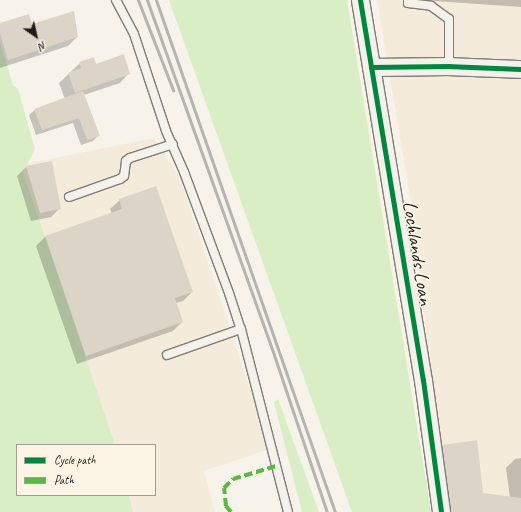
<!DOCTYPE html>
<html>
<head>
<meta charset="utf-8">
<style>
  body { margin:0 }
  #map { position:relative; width:521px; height:512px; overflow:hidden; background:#f7f3ea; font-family:Caveat,sans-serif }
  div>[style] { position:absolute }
  .built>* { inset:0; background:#f5ebda }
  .green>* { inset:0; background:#d9eec4 }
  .shadow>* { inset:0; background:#0003 }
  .building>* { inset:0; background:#ddd4c8 }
  .roads { filter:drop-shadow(1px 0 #7f7d79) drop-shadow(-1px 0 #7f7d79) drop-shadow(0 1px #7f7d79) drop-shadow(0 -1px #7f7d79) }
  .lane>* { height:8px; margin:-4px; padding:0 4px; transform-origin:4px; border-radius:4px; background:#f5f2ec }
  .street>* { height:17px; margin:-8.5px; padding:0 8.5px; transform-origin:8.5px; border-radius:8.5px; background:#f5f2ec }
  .rail>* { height:3px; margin:-1.5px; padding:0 1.5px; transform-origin:1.5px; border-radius:1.5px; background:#b6b4af }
  .quiet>* { height:4px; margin-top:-2px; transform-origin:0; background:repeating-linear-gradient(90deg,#58b947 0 8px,transparent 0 12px) }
  .cycleway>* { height:5px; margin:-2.5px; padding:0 2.5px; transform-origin:2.5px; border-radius:2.5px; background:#00873e }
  span { translate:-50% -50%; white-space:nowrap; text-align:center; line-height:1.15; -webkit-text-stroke:3.5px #fcf5e5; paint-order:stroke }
  .street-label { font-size:20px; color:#1c1c1c }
  .legend { position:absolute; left:16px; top:444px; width:140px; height:52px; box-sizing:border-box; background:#fcf5e5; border:1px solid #a29e95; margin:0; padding:5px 7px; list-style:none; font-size:12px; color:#1c1c1c }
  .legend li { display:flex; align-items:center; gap:8px; height:20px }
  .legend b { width:20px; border:1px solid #a29e95 }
  .north { position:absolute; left:16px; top:16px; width:40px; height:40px; -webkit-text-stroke:3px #fcf5e5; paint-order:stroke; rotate:146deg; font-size:11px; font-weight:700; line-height:16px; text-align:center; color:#1c1c1c }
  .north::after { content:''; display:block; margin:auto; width:14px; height:18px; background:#1c1c1c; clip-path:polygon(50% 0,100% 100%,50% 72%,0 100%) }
</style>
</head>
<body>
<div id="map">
  <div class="built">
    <i style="clip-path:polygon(377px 0,521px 0,521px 512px,447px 512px,412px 209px)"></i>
    <i style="clip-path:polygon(154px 138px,180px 178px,270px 449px,204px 471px,215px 512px,133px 512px,129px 495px,155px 495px,155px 445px,113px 445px,20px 165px)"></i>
  </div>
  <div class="green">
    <i style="clip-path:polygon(169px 0,347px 0,431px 512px,352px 512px)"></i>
    <i style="clip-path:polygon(0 42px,13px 85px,18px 89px,35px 149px,23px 172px,115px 445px,17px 445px,17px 495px,129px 495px,133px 512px,0 512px)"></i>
    <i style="clip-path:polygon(278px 399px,319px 512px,302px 512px,274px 402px)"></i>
  </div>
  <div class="shadow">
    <i style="clip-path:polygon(421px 0,521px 0,521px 7px)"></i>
    <i style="clip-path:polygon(0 25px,32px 25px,77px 37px,68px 46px,0 68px)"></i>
    <i style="clip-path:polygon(80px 63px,129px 73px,120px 83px,84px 95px,99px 135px,93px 141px,81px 145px,73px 123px,36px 135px,29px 115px,35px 110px,65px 99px,59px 83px)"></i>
    <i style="clip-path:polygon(26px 167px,60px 208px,51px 217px,31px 221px,17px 176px)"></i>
    <i style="clip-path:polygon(120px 200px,192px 292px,183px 301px,176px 303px,182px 322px,173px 331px,77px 364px,36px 246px,45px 237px,112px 214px,110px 209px)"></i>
    <i style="clip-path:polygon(442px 446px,482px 494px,510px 498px,506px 468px,515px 459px,521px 458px,521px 512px,442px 512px,433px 455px)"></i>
  </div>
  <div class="building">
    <i style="clip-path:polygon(74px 11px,78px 37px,8px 60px,0 33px,0 23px,29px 14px,32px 24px)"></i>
    <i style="clip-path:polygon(124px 54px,130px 74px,75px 93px,68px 73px,81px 68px,79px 62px,94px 57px,96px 64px)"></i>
    <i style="clip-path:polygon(83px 91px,100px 136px,87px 140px,79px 118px,42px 130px,34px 109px)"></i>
    <i style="clip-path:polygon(52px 161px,61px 209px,40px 213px,26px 166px)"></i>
    <i style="clip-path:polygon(156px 186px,193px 292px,175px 298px,183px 322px,86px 356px,45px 236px,122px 209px,119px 199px)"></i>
    <i style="clip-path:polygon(477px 440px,483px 493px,521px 498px,521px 512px,451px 512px,442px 445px)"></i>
  </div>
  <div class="roads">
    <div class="lane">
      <i style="left:116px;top:0;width:38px;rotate:62deg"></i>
      <i style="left:134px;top:34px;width:102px;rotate:71.7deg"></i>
      <i style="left:166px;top:131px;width:45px;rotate:66.3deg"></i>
      <i style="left:184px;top:172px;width:129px;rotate:69.6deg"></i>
      <i style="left:229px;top:293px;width:38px;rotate:72deg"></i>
      <i style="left:241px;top:329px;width:189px;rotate:75.6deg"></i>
      <i style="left:408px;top:0;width:3px;rotate:90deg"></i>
      <i style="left:408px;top:3px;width:23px;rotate:7deg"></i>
      <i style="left:431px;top:6px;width:22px;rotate:36deg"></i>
      <i style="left:449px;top:19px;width:47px;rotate:90deg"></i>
      <i style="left:69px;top:197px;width:54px;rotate:-19.4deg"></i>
      <i style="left:120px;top:179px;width:5px;rotate:-37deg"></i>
      <i style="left:124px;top:176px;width:15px;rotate:-82deg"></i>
      <i style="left:126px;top:161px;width:5px;rotate:-37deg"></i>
      <i style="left:130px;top:158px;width:45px;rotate:-18deg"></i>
      <i style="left:167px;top:355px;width:78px;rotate:-19.4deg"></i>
    </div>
    <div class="street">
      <i style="left:360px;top:0;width:385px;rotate:80.6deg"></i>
      <i style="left:423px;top:380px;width:133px;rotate:82.2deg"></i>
      <i style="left:371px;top:67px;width:78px;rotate:-0.7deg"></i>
      <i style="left:449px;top:66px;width:72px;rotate:2.4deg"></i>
    </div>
  </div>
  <div class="rail">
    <i style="left:138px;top:0;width:97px;rotate:68.7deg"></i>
    <i style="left:147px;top:0;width:371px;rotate:70.3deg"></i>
    <i style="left:272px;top:349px;width:172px;rotate:71.4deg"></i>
    <i style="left:156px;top:0;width:542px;rotate:70.73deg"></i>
  </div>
  <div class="quiet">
    <i style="left:231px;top:512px;width:8px;rotate:-130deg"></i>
    <i style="left:226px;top:506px;width:18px;rotate:-96deg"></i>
    <i style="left:224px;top:488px;width:13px;rotate:-45deg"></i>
    <i style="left:233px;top:479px;width:45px;rotate:-16.8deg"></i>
  </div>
  <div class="cycleway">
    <i style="left:360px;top:0;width:385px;rotate:80.6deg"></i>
    <i style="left:423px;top:380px;width:133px;rotate:82.2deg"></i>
    <i style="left:371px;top:67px;width:78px;rotate:-0.7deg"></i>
    <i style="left:449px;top:66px;width:72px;rotate:2.4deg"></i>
  </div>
  <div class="street-label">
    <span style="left:418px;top:253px;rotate:81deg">Lochlands Loan</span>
  </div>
  <ul class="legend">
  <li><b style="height:5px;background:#00873e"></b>Cycle path</li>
  <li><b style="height:5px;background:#58b947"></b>Path</li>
  </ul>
  <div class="north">N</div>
</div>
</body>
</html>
